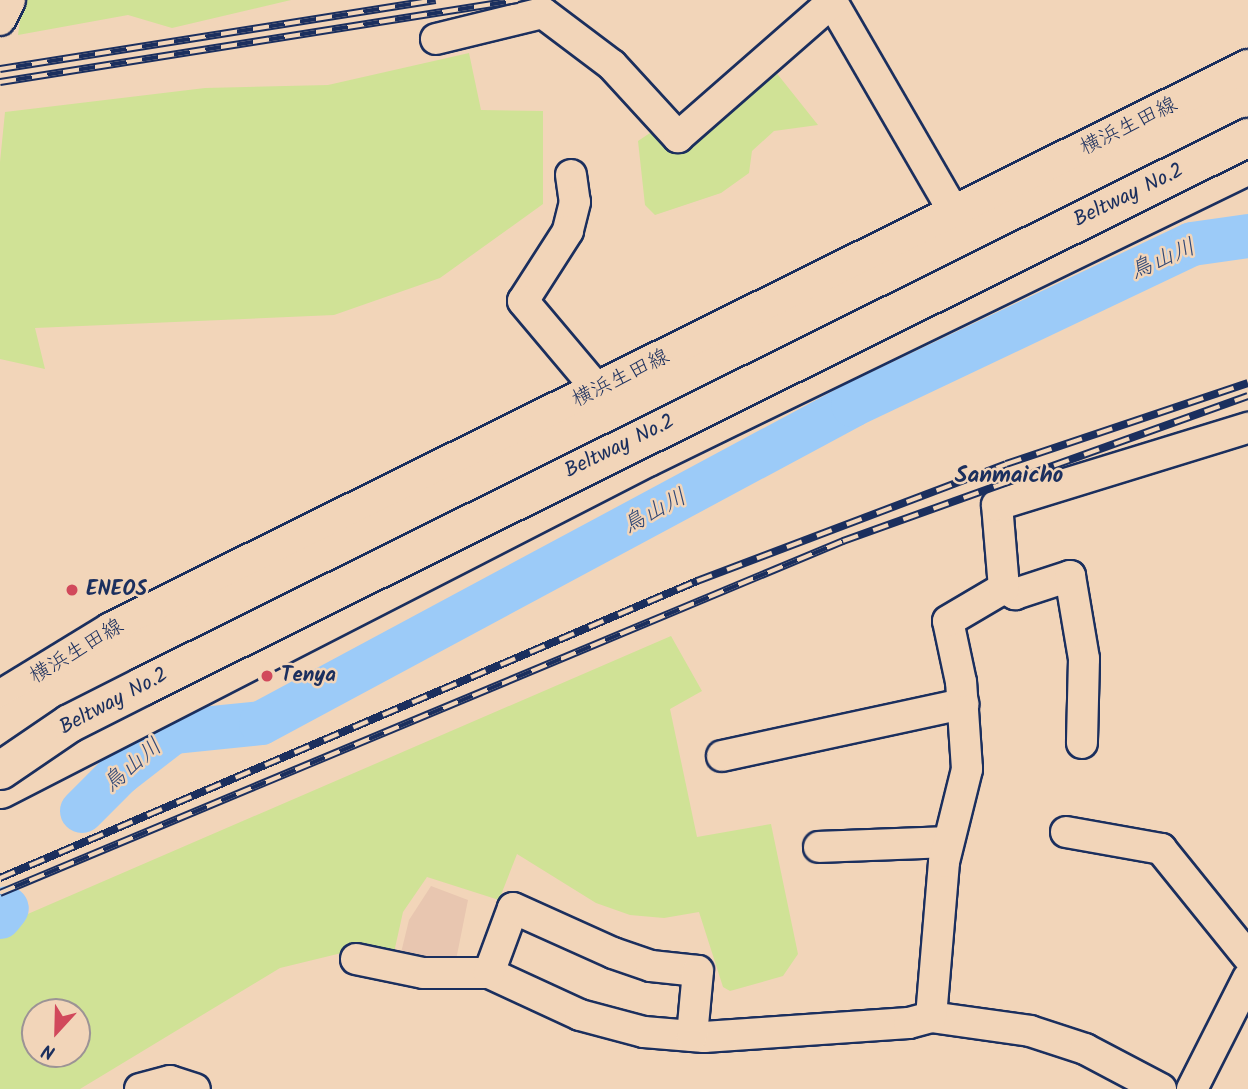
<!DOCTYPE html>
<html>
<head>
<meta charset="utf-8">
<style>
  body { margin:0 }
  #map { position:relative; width:1248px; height:1089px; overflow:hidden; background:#f2d5b9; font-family:Kalam,"Klee One",sans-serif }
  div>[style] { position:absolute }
  .built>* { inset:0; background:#e8c6b0 }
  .green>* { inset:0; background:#d0e296 }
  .river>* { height:44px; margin:-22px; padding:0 22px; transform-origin:22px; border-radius:22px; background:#9ccbf8 }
  .roads { filter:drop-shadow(2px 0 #1b2f5e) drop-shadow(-2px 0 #1b2f5e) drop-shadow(0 2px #1b2f5e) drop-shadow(0 -2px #1b2f5e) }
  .minor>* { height:30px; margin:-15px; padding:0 15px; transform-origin:15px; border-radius:15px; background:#f2d5b9 }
  .major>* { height:37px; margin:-18.5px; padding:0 18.5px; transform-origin:18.5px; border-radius:18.5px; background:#f2d5b9 }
  .rail>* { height:8px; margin-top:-4px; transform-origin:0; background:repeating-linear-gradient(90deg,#f2d5b9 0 16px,#1b2f5e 0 32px); box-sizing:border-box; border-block:2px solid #1b2f5e }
  .bridges { filter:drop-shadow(2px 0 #1b2f5e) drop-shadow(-2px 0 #1b2f5e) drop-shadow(0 2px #1b2f5e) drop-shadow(0 -2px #1b2f5e) }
  .major-bridge>* { height:37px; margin:-18.5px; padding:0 18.5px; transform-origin:18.5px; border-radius:18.5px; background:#f2d5b9 }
  .dots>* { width:19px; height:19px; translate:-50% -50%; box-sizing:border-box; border:4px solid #f2d5b9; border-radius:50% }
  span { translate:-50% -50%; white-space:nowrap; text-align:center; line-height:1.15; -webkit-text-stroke:5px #f2d5b9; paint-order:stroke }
  .street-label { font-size:21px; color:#1b2f5e }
  .poi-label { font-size:21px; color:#1b2f5e; font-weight:700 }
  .left { translate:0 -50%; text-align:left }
  .water-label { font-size:23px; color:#2e4675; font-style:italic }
  .neighbourhood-label { font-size:23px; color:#1b2f5e; font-weight:700 }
  .north { position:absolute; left:21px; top:998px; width:70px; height:70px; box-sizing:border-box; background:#f2d5b9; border:2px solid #9c9395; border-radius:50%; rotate:202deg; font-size:19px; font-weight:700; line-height:28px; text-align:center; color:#1b2f5e }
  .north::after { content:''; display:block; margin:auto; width:24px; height:32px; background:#d1495b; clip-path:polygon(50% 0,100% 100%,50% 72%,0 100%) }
</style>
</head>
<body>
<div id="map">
  <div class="built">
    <i style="clip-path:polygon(431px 886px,468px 900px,455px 965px,399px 961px,409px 920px)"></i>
  </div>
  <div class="green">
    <i style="clip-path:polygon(23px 0,291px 0,172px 28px,128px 15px,18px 35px)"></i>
    <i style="clip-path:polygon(469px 53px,481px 110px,543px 111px,543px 204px,440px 278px,334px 315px,35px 328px,45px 369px,0 359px,0 162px,5px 112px,205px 88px,328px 85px)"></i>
    <i style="clip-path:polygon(775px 71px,818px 125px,774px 131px,752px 151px,749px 173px,721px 193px,655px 215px,645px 205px,638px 141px,650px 133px,679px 150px)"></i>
    <i style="clip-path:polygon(evenodd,671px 636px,702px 691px,670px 709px,697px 837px,771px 824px,798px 954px,783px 976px,730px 991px,723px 987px,699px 912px,664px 918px,630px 915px,596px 903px,517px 854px,499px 900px,427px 877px,403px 912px,393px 957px,354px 950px,280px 968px,80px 1089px,0 1089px,0 926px,671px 636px,35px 1012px,77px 1012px,77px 1054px,35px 1054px,35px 1012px)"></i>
  </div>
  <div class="river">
    <i style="left:82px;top:811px;width:54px;rotate:-45deg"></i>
    <i style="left:120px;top:773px;width:67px;rotate:-37.7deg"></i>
    <i style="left:173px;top:732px;width:88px;rotate:-5.8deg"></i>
    <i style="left:261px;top:723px;width:672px;rotate:-28.24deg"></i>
    <i style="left:853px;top:405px;width:375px;rotate:-25.4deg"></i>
    <i style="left:1192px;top:244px;width:57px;rotate:-8.1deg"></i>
    <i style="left:0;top:917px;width:11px;rotate:-52deg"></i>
  </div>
  <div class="roads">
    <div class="minor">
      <i style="left:831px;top:0;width:245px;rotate:59.9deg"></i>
      <i style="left:0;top:20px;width:22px;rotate:-63deg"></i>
      <i style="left:436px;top:39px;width:110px;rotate:-13.7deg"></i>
      <i style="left:543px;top:13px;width:86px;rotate:37deg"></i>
      <i style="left:612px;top:65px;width:98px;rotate:47.5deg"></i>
      <i style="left:678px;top:137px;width:205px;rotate:-41.2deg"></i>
      <i style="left:571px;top:175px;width:27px;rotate:82deg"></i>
      <i style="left:575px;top:202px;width:30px;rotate:104deg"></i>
      <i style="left:568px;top:231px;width:83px;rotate:122.7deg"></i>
      <i style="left:523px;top:301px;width:116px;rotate:49.9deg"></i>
      <i style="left:1004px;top:588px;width:13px;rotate:29deg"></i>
      <i style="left:1015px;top:594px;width:58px;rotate:-18.1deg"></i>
      <i style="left:1070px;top:576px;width:84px;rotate:80.4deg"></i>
      <i style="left:1084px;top:659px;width:84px;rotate:91.4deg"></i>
      <i style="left:722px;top:756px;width:247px;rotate:-12.2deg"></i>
      <i style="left:1066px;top:832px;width:97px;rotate:10.1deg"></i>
      <i style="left:1161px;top:849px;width:139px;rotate:51.1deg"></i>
      <i style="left:819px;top:847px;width:129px;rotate:-2.2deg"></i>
      <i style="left:356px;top:959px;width:68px;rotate:11.8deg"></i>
      <i style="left:423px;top:973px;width:66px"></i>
      <i style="left:489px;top:973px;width:100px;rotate:24.8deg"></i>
      <i style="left:580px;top:1015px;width:66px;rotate:14.9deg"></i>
      <i style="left:644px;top:1032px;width:60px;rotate:4.8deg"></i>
      <i style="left:704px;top:1037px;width:205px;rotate:-3.9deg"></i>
      <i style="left:909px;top:1023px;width:23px;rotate:-15deg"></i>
      <i style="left:931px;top:1017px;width:100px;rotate:8deg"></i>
      <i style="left:1030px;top:1031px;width:58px;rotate:18.1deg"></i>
      <i style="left:1085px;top:1049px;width:86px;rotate:27.8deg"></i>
      <i style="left:489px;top:973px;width:69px;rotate:-69.7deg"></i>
      <i style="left:513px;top:908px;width:110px;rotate:24.2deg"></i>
      <i style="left:613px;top:953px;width:40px;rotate:18.9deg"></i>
      <i style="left:651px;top:966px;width:47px;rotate:6.1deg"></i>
      <i style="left:698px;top:971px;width:65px;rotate:95.3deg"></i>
      <i style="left:931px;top:1017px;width:156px;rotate:-85.2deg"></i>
      <i style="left:944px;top:862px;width:96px;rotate:-76.1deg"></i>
      <i style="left:967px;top:769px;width:87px;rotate:-93.9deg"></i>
      <i style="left:961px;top:682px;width:62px;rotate:-102deg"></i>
      <i style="left:948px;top:621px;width:65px;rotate:-30.5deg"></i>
      <i style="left:1004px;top:588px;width:83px;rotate:-94.8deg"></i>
      <i style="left:997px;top:505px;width:263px;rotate:-17.1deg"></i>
      <i style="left:140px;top:1089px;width:31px;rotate:-15deg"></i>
      <i style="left:170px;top:1081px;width:26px;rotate:18deg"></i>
      <i style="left:1192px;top:1089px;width:124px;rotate:-63.2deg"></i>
    </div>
    <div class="major">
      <i style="left:0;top:699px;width:130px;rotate:-31.5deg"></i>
      <i style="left:111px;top:631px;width:1269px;rotate:-26.34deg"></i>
      <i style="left:0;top:728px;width:167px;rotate:-29.3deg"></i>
      <i style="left:146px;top:646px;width:1229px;rotate:-26.23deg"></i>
      <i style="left:0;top:789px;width:727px;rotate:-27.16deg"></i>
      <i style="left:647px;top:457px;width:668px;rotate:-25.91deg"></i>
    </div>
  </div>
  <div class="rail">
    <i style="left:0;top:69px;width:441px;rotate:-9deg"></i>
    <i style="left:0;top:82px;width:524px;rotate:-9deg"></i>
    <i style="left:0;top:878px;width:758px;rotate:-23.08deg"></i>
    <i style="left:697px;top:581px;width:330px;rotate:-20.7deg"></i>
    <i style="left:1006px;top:464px;width:255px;rotate:-18.5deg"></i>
    <i style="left:0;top:893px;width:914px;rotate:-22.66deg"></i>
    <i style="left:843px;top:541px;width:430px;rotate:-19.7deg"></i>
  </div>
  <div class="bridges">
    <div class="major-bridge">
      <i style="left:0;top:770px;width:83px;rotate:-34.3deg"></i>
      <i style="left:69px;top:723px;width:82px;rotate:-26.9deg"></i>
      <i style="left:142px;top:686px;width:1235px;rotate:-26.4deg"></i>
    </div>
  </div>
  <div class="dots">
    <i style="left:72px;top:590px;background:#d1495b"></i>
    <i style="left:267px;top:676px;background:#d1495b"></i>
  </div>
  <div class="street-label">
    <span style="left:1129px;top:127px;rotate:-26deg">横浜生田線</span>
    <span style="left:1129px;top:196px;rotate:-26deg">Beltway No.2</span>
    <span style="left:621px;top:379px;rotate:-26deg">横浜生田線</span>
    <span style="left:620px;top:447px;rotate:-26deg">Beltway No.2</span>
    <span style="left:77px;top:652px;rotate:-31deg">横浜生田線</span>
    <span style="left:114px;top:702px;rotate:-28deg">Beltway No.2</span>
  </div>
  <div class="poi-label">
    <span class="left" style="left:86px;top:590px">ENEOS</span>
    <span class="left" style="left:281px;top:676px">Tenya</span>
  </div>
  <div class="water-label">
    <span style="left:1163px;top:260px;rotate:-23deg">鳥山川</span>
    <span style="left:655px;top:512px;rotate:-28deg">鳥山川</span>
    <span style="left:133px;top:766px;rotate:-40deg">鳥山川</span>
  </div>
  <div class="neighbourhood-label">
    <span style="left:1009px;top:476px">Sanmaicho</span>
  </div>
  <div class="north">N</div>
</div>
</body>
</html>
